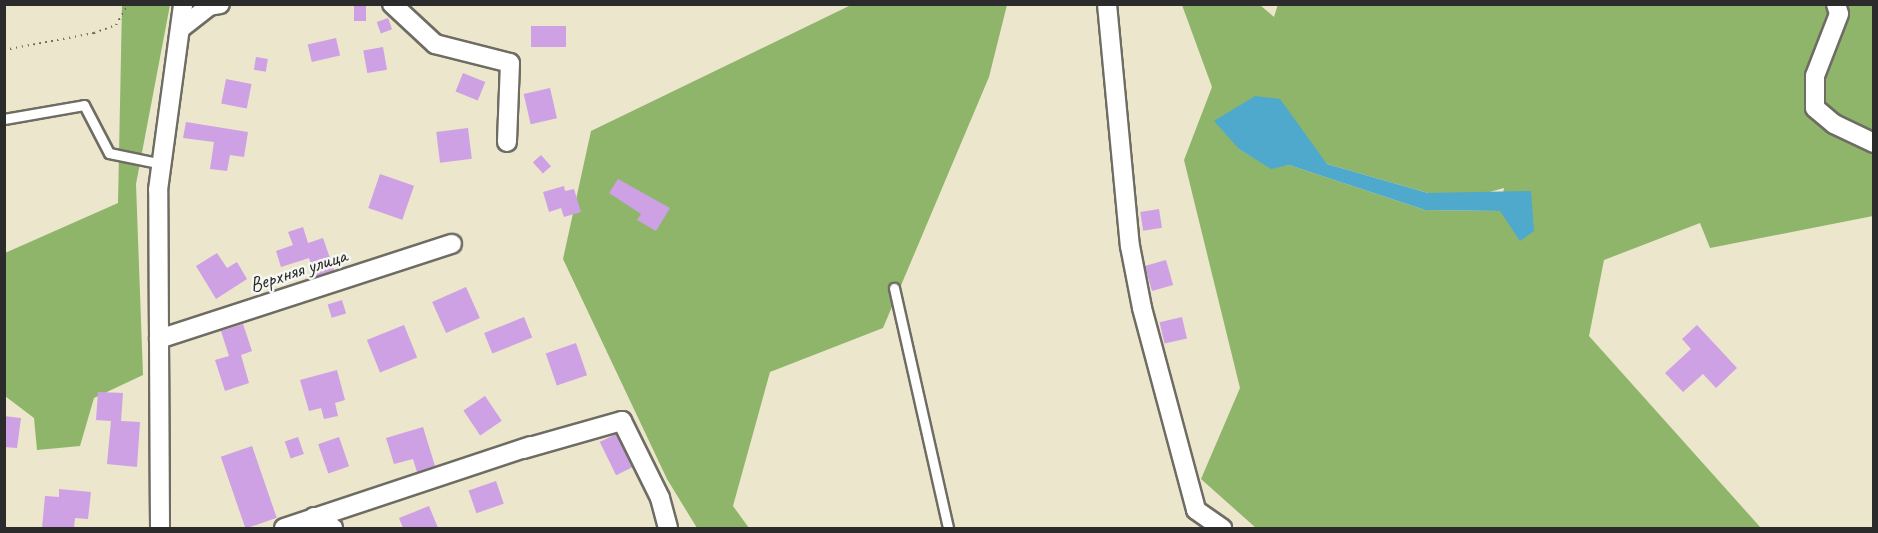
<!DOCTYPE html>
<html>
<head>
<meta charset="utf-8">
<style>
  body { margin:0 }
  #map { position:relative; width:1878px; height:533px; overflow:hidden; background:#ebe6cc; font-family:Caveat,sans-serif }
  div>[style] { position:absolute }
  .forest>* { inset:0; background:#8fb56a }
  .water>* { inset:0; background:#4ea9cc }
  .building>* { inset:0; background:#cea0e4; transform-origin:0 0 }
  .path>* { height:2px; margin-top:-1px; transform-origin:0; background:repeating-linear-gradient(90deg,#6e6c63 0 1.5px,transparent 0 6px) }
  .roads { filter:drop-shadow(2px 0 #6e6c63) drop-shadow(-2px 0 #6e6c63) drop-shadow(0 2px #6e6c63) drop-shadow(0 -2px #6e6c63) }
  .service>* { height:9px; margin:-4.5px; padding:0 4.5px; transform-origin:4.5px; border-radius:4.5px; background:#fff }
  .minor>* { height:18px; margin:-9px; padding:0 9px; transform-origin:9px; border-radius:9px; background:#fff }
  span { translate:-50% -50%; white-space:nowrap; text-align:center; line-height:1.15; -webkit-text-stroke:5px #f6f6f2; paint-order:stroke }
  .street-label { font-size:21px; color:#2b2b2b }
  .frame { position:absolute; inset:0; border:6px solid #2b2b2b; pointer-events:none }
</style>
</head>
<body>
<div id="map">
  <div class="forest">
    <i style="clip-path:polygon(evenodd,1278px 4px,1873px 5px,1873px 216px,1710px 248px,1700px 223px,1604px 260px,1589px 336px,1761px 528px,1256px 528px,1201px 479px,1240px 388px,1184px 160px,1212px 87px,1182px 5px,1260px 5px,1274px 17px,1278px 4px,1239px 149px,1314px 151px,1327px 164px,1428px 193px,1475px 196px,1504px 188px,1500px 211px,1425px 210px,1289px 165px,1271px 168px,1239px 149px)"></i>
    <i style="clip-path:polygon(122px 5px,170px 5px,136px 184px,143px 375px,94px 398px,80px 446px,37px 450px,34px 418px,5px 396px,5px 253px,118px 203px)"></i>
    <i style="clip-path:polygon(851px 5px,1007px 5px,989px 77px,883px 328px,770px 372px,733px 506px,749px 528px,697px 528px,667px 479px,563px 259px,591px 131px)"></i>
  </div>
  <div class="water">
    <i style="clip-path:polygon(1255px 96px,1280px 99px,1327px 164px,1428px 193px,1531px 191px,1534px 231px,1520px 241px,1500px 211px,1425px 210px,1289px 165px,1271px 169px,1239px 149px,1214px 121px)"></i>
  </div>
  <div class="building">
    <i style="left:354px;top:4px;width:12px;height:17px"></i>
    <i style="left:388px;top:18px;width:12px;height:12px;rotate:70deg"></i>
    <i style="left:531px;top:26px;width:35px;height:21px"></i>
    <i style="left:336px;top:38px;width:18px;height:29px;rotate:77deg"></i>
    <i style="left:383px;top:47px;width:23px;height:20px;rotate:80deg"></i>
    <i style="left:256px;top:57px;width:12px;height:13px;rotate:9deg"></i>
    <i style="left:463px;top:73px;width:24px;height:20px;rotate:22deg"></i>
    <i style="left:226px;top:79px;width:26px;height:25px;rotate:11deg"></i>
    <i style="left:550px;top:88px;width:31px;height:27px;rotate:77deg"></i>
    <i style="clip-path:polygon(186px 122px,248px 132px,244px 157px,230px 155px,227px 171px,210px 169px,214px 142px,183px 138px)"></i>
    <i style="left:468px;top:128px;width:31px;height:32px;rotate:83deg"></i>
    <i style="left:541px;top:155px;width:15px;height:11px;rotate:48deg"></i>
    <i style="left:380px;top:174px;width:36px;height:36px;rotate:19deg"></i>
    <i style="clip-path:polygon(618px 179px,670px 208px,656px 231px,637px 220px,641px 214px,609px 193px)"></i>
    <i style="clip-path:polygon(564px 186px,565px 191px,574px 189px,581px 212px,564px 217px,561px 208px,549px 212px,543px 192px)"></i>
    <i style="left:1159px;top:209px;width:19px;height:19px;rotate:81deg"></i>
    <i style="clip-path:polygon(303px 227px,308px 243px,323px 238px,334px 270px,315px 277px,309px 258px,281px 267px,276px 251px,293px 245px,288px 232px)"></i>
    <i style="clip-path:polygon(217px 253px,227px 268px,237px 262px,247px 279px,216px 299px,196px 266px)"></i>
    <i style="left:1166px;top:260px;width:26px;height:22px;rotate:74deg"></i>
    <i style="left:466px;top:287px;width:34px;height:37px;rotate:66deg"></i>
    <i style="left:342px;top:300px;width:14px;height:15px;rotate:73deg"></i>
    <i style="left:524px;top:317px;width:22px;height:43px;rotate:68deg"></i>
    <i style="left:1182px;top:317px;width:22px;height:23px;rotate:77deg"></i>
    <i style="clip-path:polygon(243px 324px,252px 351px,241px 355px,249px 383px,225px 391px,215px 360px,229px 356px,221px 331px)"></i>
    <i style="left:404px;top:325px;width:35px;height:40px;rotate:68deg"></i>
    <i style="clip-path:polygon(1697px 325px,1737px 368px,1716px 388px,1703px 374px,1683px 392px,1665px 373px,1691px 349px,1682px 339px)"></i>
    <i style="left:576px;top:343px;width:34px;height:32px;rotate:71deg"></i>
    <i style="clip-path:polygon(337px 370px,345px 400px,335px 403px,338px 416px,324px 419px,321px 408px,309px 411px,300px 380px)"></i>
    <i style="clip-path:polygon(98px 392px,123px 393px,121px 421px,140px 422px,137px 467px,107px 464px,111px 421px,96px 420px)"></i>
    <i style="left:485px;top:396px;width:30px;height:26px;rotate:56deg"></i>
    <i style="clip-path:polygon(4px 416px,21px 418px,17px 448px,4px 447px)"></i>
    <i style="clip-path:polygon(423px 427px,435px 466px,417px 472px,413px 459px,394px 464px,386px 438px)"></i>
    <i style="left:616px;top:434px;width:37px;height:18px;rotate:64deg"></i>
    <i style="left:298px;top:437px;width:18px;height:14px;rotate:71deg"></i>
    <i style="left:339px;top:437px;width:31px;height:22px;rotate:71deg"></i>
    <i style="left:252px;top:446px;width:76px;height:33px;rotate:71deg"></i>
    <i style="left:496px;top:481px;width:24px;height:29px;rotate:71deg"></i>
    <i style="clip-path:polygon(59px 489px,91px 492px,88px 519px,75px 518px,74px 528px,42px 528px,45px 496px,59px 497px)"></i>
    <i style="clip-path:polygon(429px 506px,438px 528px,403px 528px,399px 518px)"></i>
  </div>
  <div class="path">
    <i style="left:4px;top:50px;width:92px;rotate:-10.7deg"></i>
    <i style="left:94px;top:33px;width:23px;rotate:-20deg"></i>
    <i style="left:116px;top:25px;width:24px;rotate:-60deg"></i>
  </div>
  <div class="roads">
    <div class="service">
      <i style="left:4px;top:119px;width:81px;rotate:-9.9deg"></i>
      <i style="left:84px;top:105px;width:54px;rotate:62.5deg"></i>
      <i style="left:109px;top:153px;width:54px;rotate:11.7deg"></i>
      <i style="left:894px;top:288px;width:246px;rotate:77.3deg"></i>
    </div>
    <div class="minor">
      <i style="left:392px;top:4px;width:59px;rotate:42.9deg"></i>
      <i style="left:435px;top:44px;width:77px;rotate:14.2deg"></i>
      <i style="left:510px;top:63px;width:79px;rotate:92.2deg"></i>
      <i style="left:1107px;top:4px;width:243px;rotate:84.6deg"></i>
      <i style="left:1130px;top:246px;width:63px;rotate:79deg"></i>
      <i style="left:1142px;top:308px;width:209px;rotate:75deg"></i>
      <i style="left:1196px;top:510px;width:32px;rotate:35deg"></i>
      <i style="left:1836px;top:4px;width:10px;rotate:73deg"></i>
      <i style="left:1839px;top:14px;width:66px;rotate:111.2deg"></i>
      <i style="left:1815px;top:76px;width:32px;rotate:90deg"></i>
      <i style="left:1815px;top:108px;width:25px;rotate:40deg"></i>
      <i style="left:1834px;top:124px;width:44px;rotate:25.4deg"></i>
      <i style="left:180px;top:29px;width:37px;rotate:-38deg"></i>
      <i style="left:209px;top:6px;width:11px;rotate:-10deg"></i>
      <i style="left:159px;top:339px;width:308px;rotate:-18deg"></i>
      <i style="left:523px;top:449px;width:103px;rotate:-15.8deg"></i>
      <i style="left:622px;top:421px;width:86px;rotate:63.7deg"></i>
      <i style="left:660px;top:498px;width:31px;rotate:75deg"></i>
      <i style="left:314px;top:517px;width:22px;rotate:30deg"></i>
      <i style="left:160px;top:528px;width:338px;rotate:-90.3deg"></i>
      <i style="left:158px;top:190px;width:188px;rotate:-82.3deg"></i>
      <i style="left:284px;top:528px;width:260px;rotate:-18.4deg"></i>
    </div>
  </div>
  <div class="street-label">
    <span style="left:298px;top:270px;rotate:-18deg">Верхняя улица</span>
  </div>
  <div class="frame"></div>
</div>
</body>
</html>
